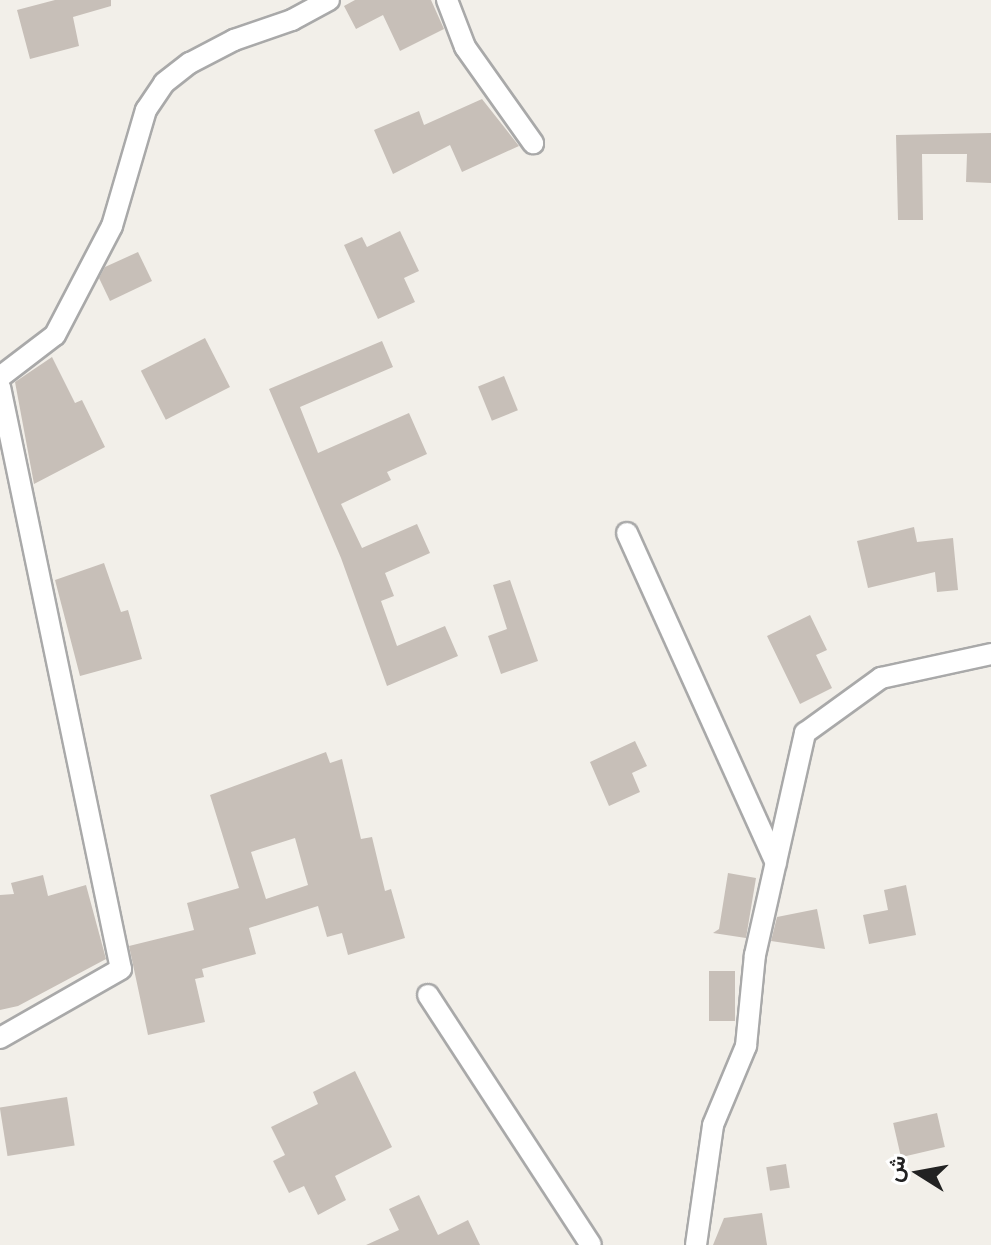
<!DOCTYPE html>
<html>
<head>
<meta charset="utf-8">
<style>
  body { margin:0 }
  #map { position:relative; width:991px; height:1245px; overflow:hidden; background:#f2efe9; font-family:"Golos Text",Vazirmatn,sans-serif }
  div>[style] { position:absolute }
  .building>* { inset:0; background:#c7bfb8; transform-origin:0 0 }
  .roads { filter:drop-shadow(2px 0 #a9a9a9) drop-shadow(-2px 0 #a9a9a9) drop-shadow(0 2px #a9a9a9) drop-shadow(0 -2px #a9a9a9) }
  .minor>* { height:20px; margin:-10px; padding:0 10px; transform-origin:10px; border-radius:10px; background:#fff }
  span { translate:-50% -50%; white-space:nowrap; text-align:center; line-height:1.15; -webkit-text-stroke:6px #fff; paint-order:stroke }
  .north { position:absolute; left:879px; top:1133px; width:80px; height:80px; -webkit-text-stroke:6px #fff; paint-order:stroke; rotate:281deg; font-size:22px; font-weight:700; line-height:32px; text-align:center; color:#222 }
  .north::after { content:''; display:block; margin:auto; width:28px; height:36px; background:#222; clip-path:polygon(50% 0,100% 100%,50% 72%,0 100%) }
</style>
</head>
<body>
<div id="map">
  <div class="building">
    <i style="clip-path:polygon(55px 0,111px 0,111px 6px,73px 17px,79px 46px,30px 59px,17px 10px)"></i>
    <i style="clip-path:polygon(355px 0,431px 0,444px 29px,400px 51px,383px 15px,356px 29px,344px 6px)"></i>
    <i style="clip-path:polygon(482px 99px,519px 146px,462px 172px,450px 145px,393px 174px,374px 130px,419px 111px,424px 125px)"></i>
    <i style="clip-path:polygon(991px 133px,991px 183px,966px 182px,967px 154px,922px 154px,923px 220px,898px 220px,896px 135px)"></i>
    <i style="clip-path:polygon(400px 231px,419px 271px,404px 278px,415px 302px,378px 319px,344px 245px,362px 237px,367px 247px)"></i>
    <i style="clip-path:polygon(138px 252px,152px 281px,110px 301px,99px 278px,105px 267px)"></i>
    <i style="left:205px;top:338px;width:55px;height:72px;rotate:63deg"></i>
    <i style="clip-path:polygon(382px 341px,393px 367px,300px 407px,318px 453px,409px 413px,427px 454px,387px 472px,391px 480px,341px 504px,362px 548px,417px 524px,430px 553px,385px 573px,394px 596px,381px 601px,397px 646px,445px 626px,458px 656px,387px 686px,341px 558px,269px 389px)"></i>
    <i style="clip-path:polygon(52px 357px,75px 403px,82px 400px,105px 447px,34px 484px,15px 382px)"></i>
    <i style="left:504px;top:376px;width:37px;height:28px;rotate:68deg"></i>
    <i style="clip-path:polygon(914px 527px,917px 542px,953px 538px,958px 590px,937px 592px,935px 572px,868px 588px,857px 541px)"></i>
    <i style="clip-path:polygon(104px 563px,121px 612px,128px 610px,142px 659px,80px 676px,55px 580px)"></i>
    <i style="clip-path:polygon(510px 580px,538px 661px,501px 674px,488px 636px,507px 629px,493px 585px)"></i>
    <i style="clip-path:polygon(810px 615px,827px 650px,816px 655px,832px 688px,800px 704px,767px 636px)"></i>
    <i style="clip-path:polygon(635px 741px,647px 766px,632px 773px,640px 792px,609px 806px,590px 762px)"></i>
    <i style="clip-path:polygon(evenodd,326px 752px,330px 763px,342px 759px,361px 839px,372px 837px,385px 891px,391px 889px,405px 938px,348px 955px,342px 933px,327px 937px,318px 906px,249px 928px,256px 954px,202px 969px,204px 977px,195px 979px,205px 1022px,148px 1035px,129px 946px,194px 930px,187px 903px,239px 888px,210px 795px,326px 752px,295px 838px,308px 885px,266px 899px,251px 852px,295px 838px)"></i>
    <i style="clip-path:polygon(728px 873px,756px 878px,746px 938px,713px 933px,719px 929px)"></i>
    <i style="clip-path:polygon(43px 875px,48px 896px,86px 885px,106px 959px,18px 1006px,0 1010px,0 895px,14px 894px,11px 883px)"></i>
    <i style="clip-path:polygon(906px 885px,916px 935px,869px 944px,863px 915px,888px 910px,884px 890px)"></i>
    <i style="clip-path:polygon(817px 909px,825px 949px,771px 941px,777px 917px)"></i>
    <i style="left:735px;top:971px;width:50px;height:26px;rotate:90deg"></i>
    <i style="clip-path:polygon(355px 1071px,392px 1147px,335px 1176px,346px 1200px,318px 1215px,304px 1186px,289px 1193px,273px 1161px,285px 1155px,271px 1127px,318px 1104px,313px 1092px)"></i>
    <i style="left:67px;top:1097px;width:49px;height:68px;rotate:81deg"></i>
    <i style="left:937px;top:1113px;width:35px;height:45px;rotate:77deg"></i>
    <i style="left:786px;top:1164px;width:24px;height:20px;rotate:81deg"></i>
    <i style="clip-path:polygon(419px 1195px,438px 1235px,468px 1220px,480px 1245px,366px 1245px,399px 1230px,389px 1209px)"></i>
    <i style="clip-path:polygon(762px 1213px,767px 1245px,713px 1245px,724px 1218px)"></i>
  </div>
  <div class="roads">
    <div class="minor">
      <i style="left:447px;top:0;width:50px;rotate:69deg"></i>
      <i style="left:465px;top:47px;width:118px;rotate:54.7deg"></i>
      <i style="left:0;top:377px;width:69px;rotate:-37.4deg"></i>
      <i style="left:55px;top:335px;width:123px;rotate:-62.4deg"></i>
      <i style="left:112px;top:226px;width:121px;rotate:-73.7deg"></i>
      <i style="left:146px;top:110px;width:32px;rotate:-56deg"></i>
      <i style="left:164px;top:83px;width:33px;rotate:-38deg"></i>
      <i style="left:190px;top:63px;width:50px;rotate:-27.6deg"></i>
      <i style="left:234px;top:40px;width:61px;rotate:-19deg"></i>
      <i style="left:292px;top:20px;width:42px;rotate:-28.4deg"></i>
      <i style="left:0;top:387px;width:594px;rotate:78.26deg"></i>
      <i style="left:121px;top:969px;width:139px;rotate:150.3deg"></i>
      <i style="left:627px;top:533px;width:362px;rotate:65.7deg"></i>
      <i style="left:428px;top:995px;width:298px;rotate:56.9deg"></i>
      <i style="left:696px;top:1245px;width:121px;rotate:-81.9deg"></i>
      <i style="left:713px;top:1125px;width:86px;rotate:-67.3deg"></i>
      <i style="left:746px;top:1046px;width:91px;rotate:-84.4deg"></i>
      <i style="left:755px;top:955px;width:228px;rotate:-77.3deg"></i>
      <i style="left:805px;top:733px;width:94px;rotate:-35.9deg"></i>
      <i style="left:881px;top:678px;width:113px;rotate:-12.3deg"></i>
    </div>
  </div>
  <div class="north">ش</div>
</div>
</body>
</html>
